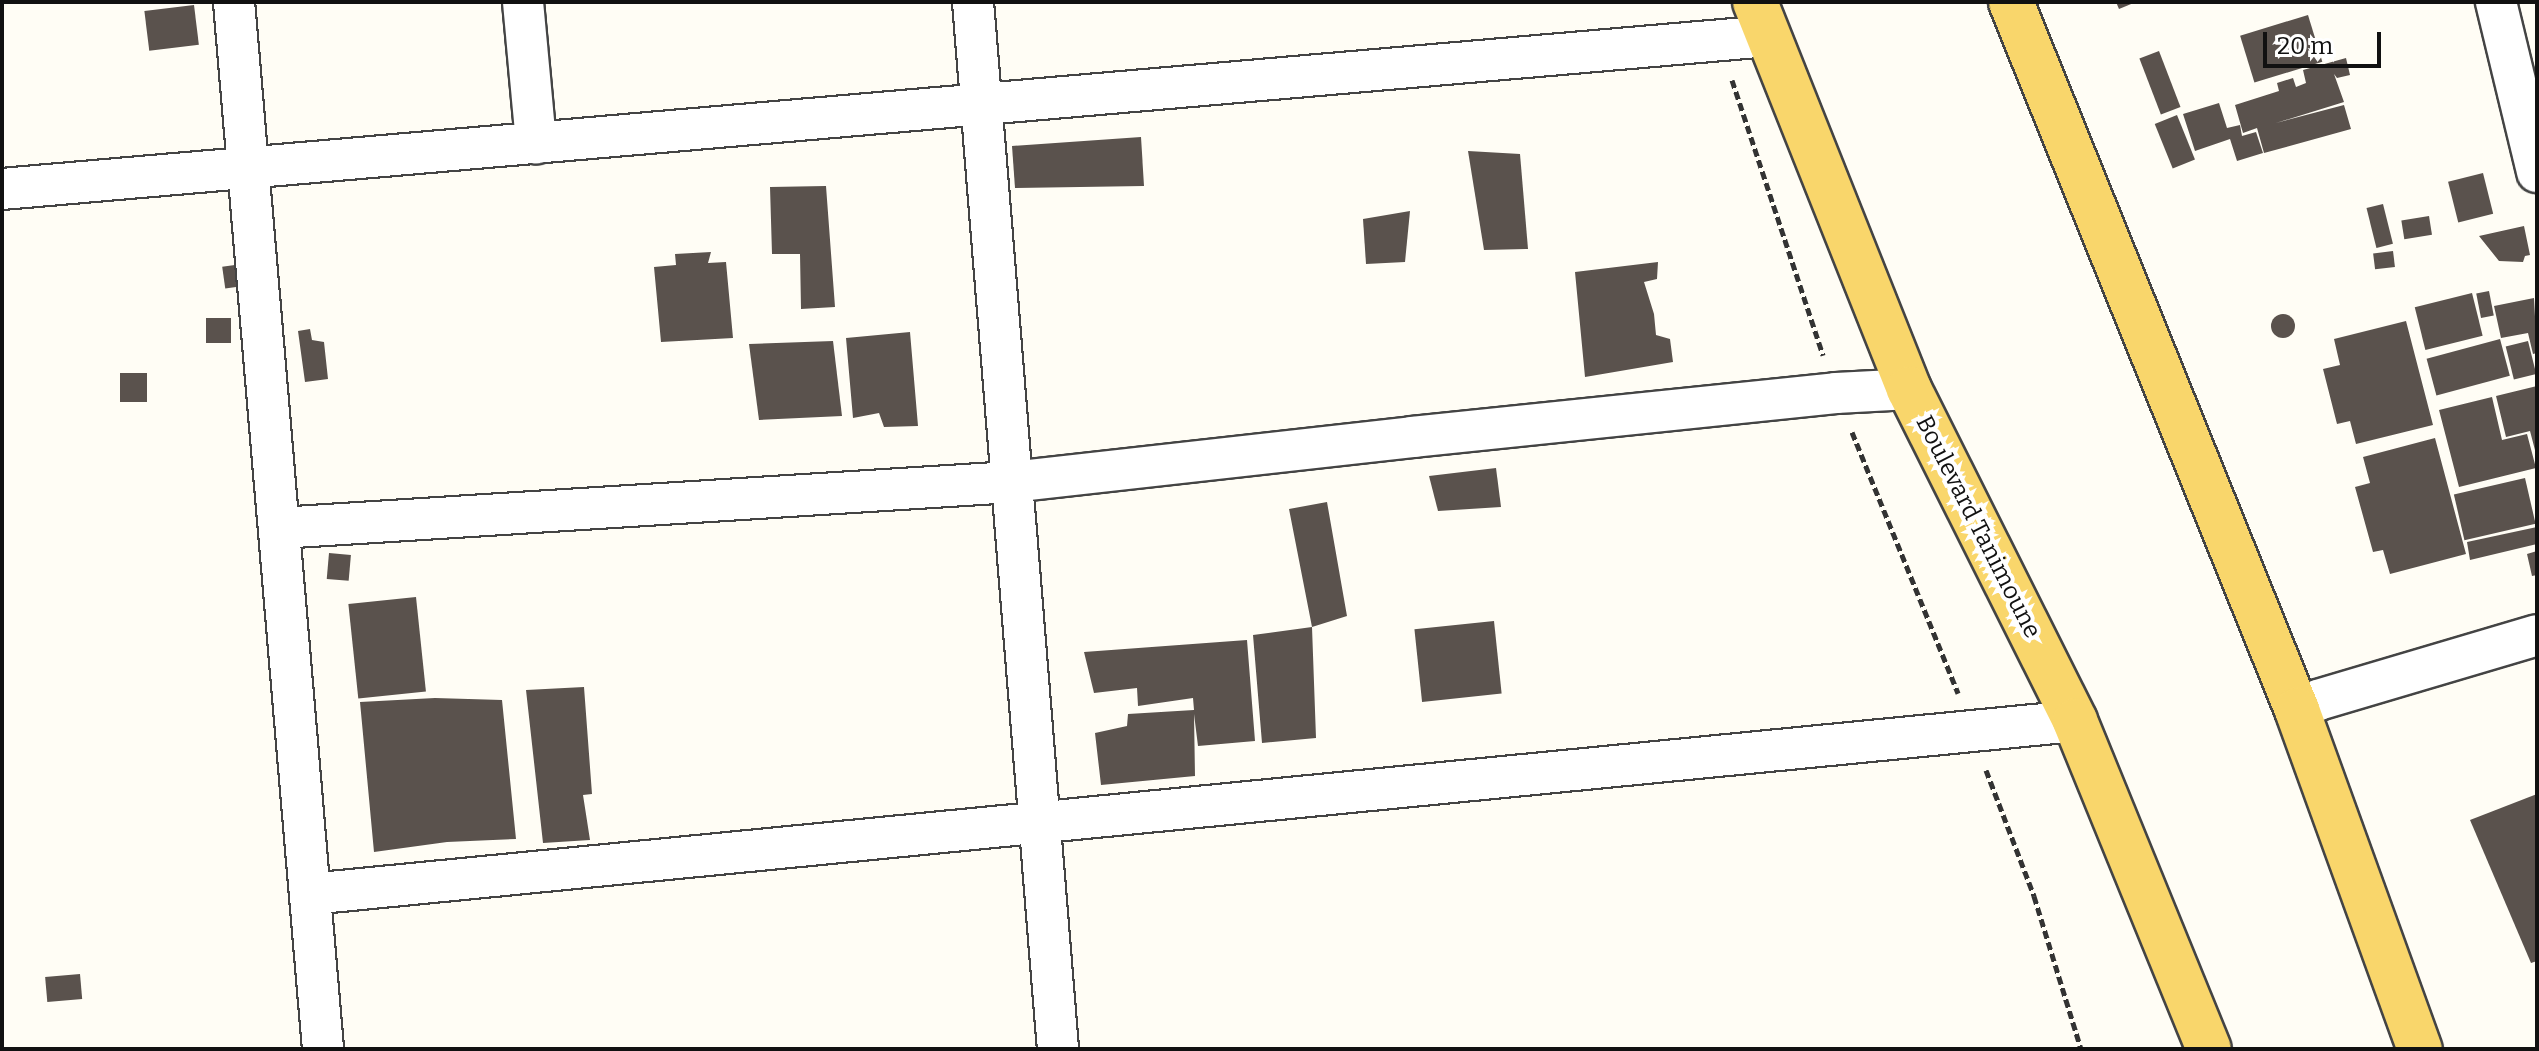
<!DOCTYPE html>
<html>
<head>
<meta charset="utf-8">
<style>
  body { margin:0 }
  #map { position:relative; width:2539px; height:1051px; overflow:hidden; background:#fffdf5; font-family:Bitter,serif }
  div>[style] { position:absolute }
  .building>* { inset:0; background:#5a524d; transform-origin:0 0 }
  .round { border-radius:50% }
  .path>* { height:5px; margin-top:-2.5px; transform-origin:0; background:repeating-linear-gradient(90deg,#333 0 8px,transparent 0 12px) }
  .roads { filter:drop-shadow(2px 0 #444) drop-shadow(-2px 0 #444) drop-shadow(0 2px #444) drop-shadow(0 -2px #444) }
  .minor>* { height:40px; margin:-20px; padding:0 20px; transform-origin:20px; border-radius:20px; background:#fff }
  .primary>* { height:44px; margin:-22px; padding:0 22px; transform-origin:22px; border-radius:22px; background:#f9d66b }
  span { translate:-50% -50%; white-space:nowrap; text-align:center; line-height:1.15; -webkit-text-stroke:8px #fff; paint-order:stroke }
  .street-label { font-size:24px; color:#111 }
  .frame { position:absolute; inset:0; border:4px solid #111; pointer-events:none }
  .scale { position:absolute; left:2263px; top:32px; width:118px; height:36px; box-sizing:border-box; border:4px solid #111; border-top:0; padding-left:10px; font-size:24px; line-height:28px; white-space:nowrap; color:#111; -webkit-text-stroke:6px #fff; paint-order:stroke }
</style>
</head>
<body>
<div id="map">
  <div class="building">
    <i style="clip-path:polygon(2116px 2px,2136px 2px,2119px 9px)"></i>
    <i style="left:194px;top:5px;width:40px;height:50px;rotate:83deg"></i>
    <i style="left:2308px;top:15px;width:49px;height:71px;rotate:73deg"></i>
    <i style="left:2159px;top:51px;width:60px;height:21px;rotate:69deg"></i>
    <i style="clip-path:polygon(2346px 58px,2350px 75px,2337px 78px,2334px 74px,2344px 102px,2276px 123px,2344px 105px,2351px 129px,2264px 153px,2257px 128px,2243px 133px,2235px 105px,2279px 91px,2277px 83px,2293px 78px,2296px 87px,2306px 83px,2303px 70px)"></i>
    <i style="clip-path:polygon(2219px 103px,2227px 128px,2240px 125px,2242px 136px,2256px 132px,2263px 153px,2237px 161px,2230px 139px,2195px 151px,2183px 114px)"></i>
    <i style="left:2177px;top:115px;width:48px;height:24px;rotate:68deg"></i>
    <i style="clip-path:polygon(1141px 137px,1144px 186px,1015px 188px,1012px 146px)"></i>
    <i style="clip-path:polygon(1468px 151px,1520px 154px,1528px 249px,1484px 250px)"></i>
    <i style="left:2483px;top:173px;width:42px;height:36px;rotate:76deg"></i>
    <i style="clip-path:polygon(826px 186px,835px 307px,801px 309px,800px 254px,772px 254px,770px 187px)"></i>
    <i style="left:2383px;top:204px;width:41px;height:17px;rotate:76deg"></i>
    <i style="clip-path:polygon(1410px 211px,1405px 262px,1366px 264px,1363px 219px)"></i>
    <i style="left:2429px;top:216px;width:19px;height:28px;rotate:81deg"></i>
    <i style="clip-path:polygon(2524px 226px,2530px 255px,2525px 256px,2523px 262px,2499px 261px,2479px 236px)"></i>
    <i style="left:2393px;top:251px;width:16px;height:20px;rotate:83deg"></i>
    <i style="clip-path:polygon(711px 252px,708px 263px,726px 262px,733px 338px,661px 342px,654px 267px,676px 265px,675px 254px)"></i>
    <i style="clip-path:polygon(1658px 262px,1657px 279px,1644px 282px,1654px 314px,1656px 335px,1670px 339px,1673px 362px,1585px 377px,1575px 272px)"></i>
    <i style="left:242px;top:264px;width:22px;height:20px;rotate:82deg"></i>
    <i style="left:2489px;top:291px;width:25px;height:13px;rotate:79deg"></i>
    <i style="left:2472px;top:293px;width:44px;height:59px;rotate:76deg"></i>
    <i style="clip-path:polygon(2534px 298px,2537px 353px,2533px 354px,2528px 333px,2501px 338px,2494px 306px)"></i>
    <i class="round" style="left:2271px;top:314px;width:24px;height:24px"></i>
    <i style="left:231px;top:318px;width:25px;height:25px;rotate:90deg"></i>
    <i style="clip-path:polygon(2406px 321px,2433px 425px,2356px 444px,2350px 421px,2337px 424px,2323px 369px,2340px 365px,2334px 339px)"></i>
    <i style="clip-path:polygon(310px 329px,312px 340px,324px 342px,328px 379px,305px 382px,298px 331px)"></i>
    <i style="clip-path:polygon(910px 332px,918px 426px,884px 427px,879px 413px,853px 418px,846px 338px)"></i>
    <i style="left:2500px;top:339px;width:38px;height:76px;rotate:75deg"></i>
    <i style="clip-path:polygon(833px 341px,842px 416px,759px 420px,749px 344px)"></i>
    <i style="left:2528px;top:341px;width:34px;height:23px;rotate:76deg"></i>
    <i style="left:147px;top:373px;width:29px;height:27px;rotate:90deg"></i>
    <i style="clip-path:polygon(2537px 386px,2537px 453px,2536px 454px,2530px 431px,2506px 437px,2496px 396px)"></i>
    <i style="clip-path:polygon(2492px 397px,2502px 440px,2527px 434px,2536px 468px,2459px 487px,2439px 410px)"></i>
    <i style="clip-path:polygon(2435px 438px,2466px 554px,2390px 574px,2383px 550px,2373px 552px,2355px 487px,2370px 483px,2363px 457px)"></i>
    <i style="clip-path:polygon(1496px 468px,1501px 507px,1438px 511px,1429px 476px)"></i>
    <i style="left:2525px;top:478px;width:47px;height:73px;rotate:77deg"></i>
    <i style="clip-path:polygon(1327px 502px,1347px 616px,1312px 627px,1316px 738px,1262px 743px,1253px 635px,1312px 627px,1289px 509px)"></i>
    <i style="clip-path:polygon(2537px 527px,2537px 544px,2470px 560px,2467px 542px)"></i>
    <i style="clip-path:polygon(2537px 551px,2537px 575px,2532px 576px,2527px 554px)"></i>
    <i style="left:329px;top:553px;width:22px;height:26px;rotate:5deg"></i>
    <i style="left:416px;top:597px;width:95px;height:68px;rotate:84deg"></i>
    <i style="left:1494px;top:621px;width:73px;height:80px;rotate:84deg"></i>
    <i style="clip-path:polygon(1247px 640px,1255px 741px,1198px 746px,1194px 714px,1195px 776px,1101px 785px,1095px 733px,1127px 726px,1128px 714px,1194px 710px,1193px 698px,1138px 706px,1137px 688px,1094px 693px,1084px 652px)"></i>
    <i style="clip-path:polygon(584px 687px,592px 794px,583px 795px,590px 840px,543px 843px,526px 690px)"></i>
    <i style="clip-path:polygon(435px 698px,502px 700px,516px 839px,447px 842px,374px 852px,360px 702px)"></i>
    <i style="clip-path:polygon(2537px 794px,2537px 961px,2531px 963px,2470px 820px)"></i>
    <i style="left:80px;top:974px;width:25px;height:35px;rotate:85deg"></i>
  </div>
  <div class="path">
    <i style="left:1732px;top:80px;width:290px;rotate:71.7deg"></i>
    <i style="left:1852px;top:432px;width:282px;rotate:67.9deg"></i>
    <i style="left:1986px;top:770px;width:135px;rotate:69.1deg"></i>
    <i style="left:2034px;top:896px;width:160px;rotate:72.9deg"></i>
  </div>
  <div class="roads">
    <div class="minor">
      <i style="left:234px;top:2px;width:1051px;rotate:85.14deg"></i>
      <i style="left:523px;top:2px;width:142px;rotate:84.7deg"></i>
      <i style="left:973px;top:2px;width:1050px;rotate:85.36deg"></i>
      <i style="left:2496px;top:2px;width:175px;rotate:76.4deg"></i>
      <i style="left:2px;top:189px;width:1774px;rotate:-4.95deg"></i>
      <i style="left:279px;top:528px;width:734px;rotate:-3.59deg"></i>
      <i style="left:1012px;top:482px;width:403px;rotate:-6.4deg"></i>
      <i style="left:1412px;top:437px;width:426px;rotate:-5.9deg"></i>
      <i style="left:1836px;top:393px;width:73px;rotate:-3.1deg"></i>
      <i style="left:2297px;top:710px;width:23px;rotate:-25deg"></i>
      <i style="left:2318px;top:700px;width:228px;rotate:-16.5deg"></i>
      <i style="left:310px;top:894px;width:1773px;rotate:-5.6deg"></i>
    </div>
    <div class="primary">
      <i style="left:1755px;top:2px;width:417px;rotate:68.3deg"></i>
      <i style="left:1909px;top:389px;width:371px;rotate:63.4deg"></i>
      <i style="left:2075px;top:721px;width:354px;rotate:67.8deg"></i>
      <i style="left:2011px;top:2px;width:764px;rotate:68deg"></i>
      <i style="left:2297px;top:710px;width:361px;rotate:70.1deg"></i>
    </div>
  </div>
  <div class="street-label">
    <span style="left:1978px;top:527px;rotate:63deg">Boulevard Tanimoune</span>
  </div>
  <div class="frame"></div>
  <div class="scale">20 m</div>
</div>
</body>
</html>
